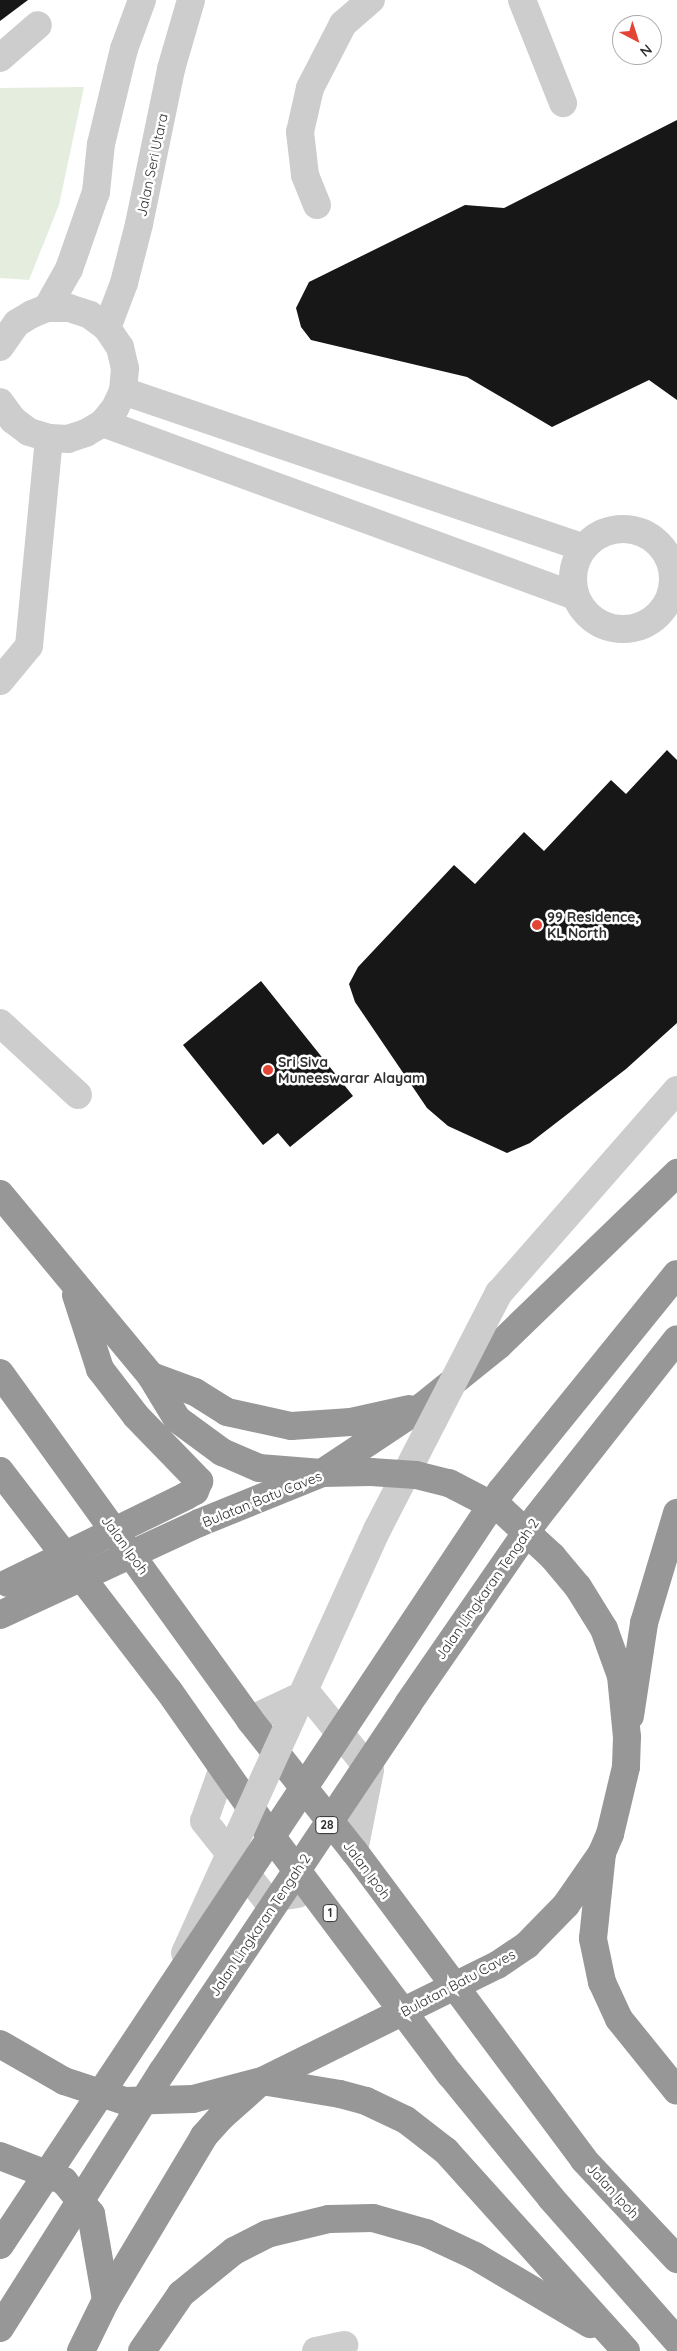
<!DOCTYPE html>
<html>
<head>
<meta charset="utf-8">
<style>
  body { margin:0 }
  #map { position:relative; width:677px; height:2351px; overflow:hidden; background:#fff; font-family:Quicksand,sans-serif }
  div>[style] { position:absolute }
  .green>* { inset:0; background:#e4edde }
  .building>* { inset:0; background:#171717 }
  .minor>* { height:28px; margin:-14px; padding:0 14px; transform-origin:14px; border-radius:14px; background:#cdcdcd }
  .minor>.ring { margin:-14px; padding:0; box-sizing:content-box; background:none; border:28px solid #cdcdcd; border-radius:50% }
  .highway>* { height:28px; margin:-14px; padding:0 14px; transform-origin:14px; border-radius:14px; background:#979797 }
  .minor-bridge>* { height:28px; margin:-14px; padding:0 14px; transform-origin:14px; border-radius:14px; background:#cdcdcd }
  .highway-bridge>* { height:28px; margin:-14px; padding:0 14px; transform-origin:14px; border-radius:14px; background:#979797 }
  .dots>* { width:14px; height:14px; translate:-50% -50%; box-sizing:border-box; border:2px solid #fff; border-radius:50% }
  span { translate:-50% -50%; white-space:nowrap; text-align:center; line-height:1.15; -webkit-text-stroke:5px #fff; paint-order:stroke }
  .shield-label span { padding:1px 4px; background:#fff; border:1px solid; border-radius:4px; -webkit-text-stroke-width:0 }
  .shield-label { font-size:12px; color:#303030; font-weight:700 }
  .street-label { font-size:14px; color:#303030 }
  .poi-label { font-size:14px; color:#303030; font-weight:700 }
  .left { translate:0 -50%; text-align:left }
  .north { position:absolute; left:612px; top:15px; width:50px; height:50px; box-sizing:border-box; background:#fff; border:1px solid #acacac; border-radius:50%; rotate:140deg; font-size:14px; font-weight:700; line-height:20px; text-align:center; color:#303030 }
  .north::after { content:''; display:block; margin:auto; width:18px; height:22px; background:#e44435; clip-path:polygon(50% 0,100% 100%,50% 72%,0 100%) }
</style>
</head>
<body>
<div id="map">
  <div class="green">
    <i style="clip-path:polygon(84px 87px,59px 205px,29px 280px,0 278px,0 88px)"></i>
  </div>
  <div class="building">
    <i style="clip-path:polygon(0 0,28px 0,0 21px)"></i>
    <i style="clip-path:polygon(677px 120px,677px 400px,649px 380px,552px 427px,467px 377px,311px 340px,301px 327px,296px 308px,309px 282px,465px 205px,504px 208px)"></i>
    <i style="clip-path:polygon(667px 750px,677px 760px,677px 1023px,626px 1069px,530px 1143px,507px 1153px,448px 1126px,427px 1108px,355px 1002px,349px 984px,358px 967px,454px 865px,475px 884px,524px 832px,544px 851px,611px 780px,626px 794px)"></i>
    <i style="clip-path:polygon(261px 981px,353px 1096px,290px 1147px,278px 1133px,263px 1145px,183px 1045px)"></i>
  </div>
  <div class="minor">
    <i style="left:522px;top:0;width:111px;rotate:68.3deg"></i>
    <i style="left:0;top:58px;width:50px;rotate:-41deg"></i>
    <i style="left:317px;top:205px;width:32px;rotate:-112deg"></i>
    <i style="left:305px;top:175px;width:43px;rotate:-96.6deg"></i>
    <i style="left:300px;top:132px;width:45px;rotate:-77.2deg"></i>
    <i style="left:310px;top:88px;width:72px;rotate:-62.7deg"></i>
    <i style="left:343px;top:24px;width:37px;rotate:-41deg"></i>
    <i style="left:47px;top:308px;width:45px;rotate:-60.6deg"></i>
    <i style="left:69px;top:269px;width:82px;rotate:-70.7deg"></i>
    <i style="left:96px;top:192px;width:48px;rotate:-84.1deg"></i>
    <i style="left:101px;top:144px;width:98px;rotate:-76.4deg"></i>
    <i style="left:124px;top:49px;width:52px;rotate:-69.8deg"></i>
    <i style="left:107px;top:328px;width:48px;rotate:-69.3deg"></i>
    <i style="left:124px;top:283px;width:61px;rotate:-75.7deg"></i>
    <i style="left:139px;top:224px;width:158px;rotate:-78.3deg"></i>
    <i style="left:171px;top:69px;width:72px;rotate:-73.8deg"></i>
    <i style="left:0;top:347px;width:29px;rotate:-55deg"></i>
    <i style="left:17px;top:323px;width:17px;rotate:-31deg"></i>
    <i style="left:32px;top:314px;width:16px;rotate:-22deg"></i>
    <i style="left:47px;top:308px;width:22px"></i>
    <i style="left:69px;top:308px;width:22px;rotate:18deg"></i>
    <i style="left:90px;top:315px;width:21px;rotate:37deg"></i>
    <i style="left:107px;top:328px;width:23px;rotate:56deg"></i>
    <i style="left:120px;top:347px;width:22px;rotate:77deg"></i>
    <i style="left:125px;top:368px;width:23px;rotate:95deg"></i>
    <i style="left:123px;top:391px;width:19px;rotate:115deg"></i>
    <i style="left:115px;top:408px;width:19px;rotate:129deg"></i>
    <i style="left:103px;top:423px;width:20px;rotate:150deg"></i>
    <i style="left:86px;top:433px;width:19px;rotate:162deg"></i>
    <i style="left:68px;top:439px;width:19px;rotate:-177deg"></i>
    <i style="left:49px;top:438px;width:21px;rotate:-163deg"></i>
    <i style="left:29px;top:432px;width:20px;rotate:-143deg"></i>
    <i style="left:13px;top:420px;width:22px;rotate:-126deg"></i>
    <i style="left:123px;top:391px;width:486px;rotate:18.8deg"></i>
    <i style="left:103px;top:423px;width:503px;rotate:20.13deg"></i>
    <i class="ring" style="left:573px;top:529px;width:72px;height:72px"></i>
    <i style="left:0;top:681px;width:45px;rotate:-50.4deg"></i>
    <i style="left:29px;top:646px;width:209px;rotate:-84.5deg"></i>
    <i style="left:0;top:1023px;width:106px;rotate:42.7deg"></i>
    <i style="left:499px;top:1293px;width:270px;rotate:-48.8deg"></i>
    <i style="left:250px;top:1720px;width:63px;rotate:-25.3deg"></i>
    <i style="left:307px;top:1693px;width:99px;rotate:50.7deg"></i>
    <i style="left:370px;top:1770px;width:83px;rotate:101.2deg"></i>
    <i style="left:223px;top:1768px;width:56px;rotate:109.7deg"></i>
    <i style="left:204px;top:1821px;width:100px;rotate:51.5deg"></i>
    <i style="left:266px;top:1899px;width:32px;rotate:-9deg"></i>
    <i style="left:316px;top:2351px;width:29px;rotate:-12deg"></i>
  </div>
  <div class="highway">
    <i style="left:0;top:1194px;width:236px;rotate:50.3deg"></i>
    <i style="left:151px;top:1376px;width:50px;rotate:58.8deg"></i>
    <i style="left:177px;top:1419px;width:56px;rotate:36.3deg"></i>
    <i style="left:222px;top:1452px;width:40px;rotate:23.4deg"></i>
    <i style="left:259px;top:1468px;width:63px;rotate:4.5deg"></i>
    <i style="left:322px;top:1473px;width:121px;rotate:-33.6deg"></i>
    <i style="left:423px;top:1406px;width:97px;rotate:-38.8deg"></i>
    <i style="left:499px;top:1345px;width:248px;rotate:-44deg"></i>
    <i style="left:76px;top:1295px;width:78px;rotate:72deg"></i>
    <i style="left:100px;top:1369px;width:59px;rotate:52.5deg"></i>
    <i style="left:136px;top:1416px;width:91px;rotate:45.9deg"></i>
    <i style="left:199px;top:1481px;width:11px;rotate:112deg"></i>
    <i style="left:195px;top:1491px;width:10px;rotate:151deg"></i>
    <i style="left:0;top:1373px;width:428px;rotate:54.2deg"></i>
    <i style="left:250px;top:1720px;width:167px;rotate:51.6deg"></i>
    <i style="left:354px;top:1851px;width:385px;rotate:53.3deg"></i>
    <i style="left:584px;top:2160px;width:136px;rotate:46.8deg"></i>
    <i style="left:151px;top:1376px;width:47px;rotate:20deg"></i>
    <i style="left:195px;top:1392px;width:38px;rotate:32deg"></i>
    <i style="left:227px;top:1412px;width:66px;rotate:12.3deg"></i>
    <i style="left:291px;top:1426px;width:60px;rotate:-3.8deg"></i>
    <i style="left:351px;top:1422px;width:59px;rotate:-12.6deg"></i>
    <i style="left:0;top:1471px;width:277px;rotate:52.5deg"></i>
    <i style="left:169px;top:1691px;width:162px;rotate:55deg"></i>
    <i style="left:262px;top:1824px;width:313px;rotate:53.1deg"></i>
    <i style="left:450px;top:2074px;width:160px;rotate:50.8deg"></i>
    <i style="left:551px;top:2198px;width:191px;rotate:48.6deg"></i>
    <i style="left:630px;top:1716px;width:94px;rotate:-81.4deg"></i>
    <i style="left:644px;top:1623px;width:115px;rotate:-73.3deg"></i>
    <i style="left:602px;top:1853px;width:86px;rotate:96deg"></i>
    <i style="left:593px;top:1939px;width:44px;rotate:78.2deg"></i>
    <i style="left:602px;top:1982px;width:41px;rotate:65.3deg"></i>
    <i style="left:619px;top:2019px;width:92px;rotate:51.1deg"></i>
    <i style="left:0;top:2044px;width:74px;rotate:30deg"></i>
    <i style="left:64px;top:2081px;width:64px;rotate:18.2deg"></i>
    <i style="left:125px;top:2101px;width:68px;rotate:-1.7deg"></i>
    <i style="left:193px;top:2099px;width:71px;rotate:-14.6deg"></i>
    <i style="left:262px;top:2081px;width:79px;rotate:9.5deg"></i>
    <i style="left:340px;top:2094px;width:27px;rotate:15deg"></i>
    <i style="left:366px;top:2101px;width:44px;rotate:25.4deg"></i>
    <i style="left:406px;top:2120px;width:51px;rotate:37.8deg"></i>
    <i style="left:446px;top:2151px;width:269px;rotate:48deg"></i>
    <i style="left:0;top:2156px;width:69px;rotate:21.3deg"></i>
    <i style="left:64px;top:2181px;width:43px;rotate:50.7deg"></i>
    <i style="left:91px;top:2214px;width:87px;rotate:80.1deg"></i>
    <i style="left:81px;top:2351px;width:57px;rotate:-63.9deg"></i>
    <i style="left:106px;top:2300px;width:191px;rotate:-59.1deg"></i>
    <i style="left:204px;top:2136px;width:25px;rotate:-48deg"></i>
    <i style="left:221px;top:2117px;width:48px;rotate:-41.6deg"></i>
    <i style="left:142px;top:2351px;width:69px;rotate:-55.6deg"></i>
    <i style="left:181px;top:2294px;width:68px;rotate:-39.1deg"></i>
    <i style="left:234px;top:2251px;width:37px;rotate:-27deg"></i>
    <i style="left:267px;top:2234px;width:64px;rotate:-13.6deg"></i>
    <i style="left:329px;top:2219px;width:44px;rotate:-1.3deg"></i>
    <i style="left:373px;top:2218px;width:55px;rotate:15.8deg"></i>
    <i style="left:426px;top:2233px;width:54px;rotate:25.1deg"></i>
    <i style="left:475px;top:2256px;width:134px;rotate:30.6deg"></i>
  </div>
  <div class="minor-bridge">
    <i style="left:185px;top:1953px;width:467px;rotate:-65.6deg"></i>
    <i style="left:378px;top:1528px;width:264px;rotate:-62.8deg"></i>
  </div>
  <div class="highway-bridge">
    <i style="left:8px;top:1583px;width:198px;rotate:-26deg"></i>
    <i style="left:0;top:1615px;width:219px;rotate:-24.8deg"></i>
    <i style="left:199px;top:1523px;width:133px;rotate:-22.1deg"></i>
    <i style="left:322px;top:1473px;width:49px;rotate:-1.2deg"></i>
    <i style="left:371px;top:1472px;width:45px;rotate:3.8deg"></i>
    <i style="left:416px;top:1475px;width:34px;rotate:14deg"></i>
    <i style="left:449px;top:1483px;width:61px;rotate:27.4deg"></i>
    <i style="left:503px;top:1511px;width:67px;rotate:42.6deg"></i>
    <i style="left:552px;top:1556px;width:40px;rotate:50deg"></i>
    <i style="left:578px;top:1587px;width:49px;rotate:58.2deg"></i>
    <i style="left:604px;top:1629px;width:50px;rotate:70.1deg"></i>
    <i style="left:621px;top:1676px;width:61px;rotate:84.4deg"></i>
    <i style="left:627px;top:1737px;width:30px;rotate:92deg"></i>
    <i style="left:626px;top:1767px;width:69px;rotate:103.4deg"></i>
    <i style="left:610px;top:1834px;width:21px;rotate:113deg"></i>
    <i style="left:602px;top:1853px;width:63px;rotate:124.7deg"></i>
    <i style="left:566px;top:1905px;width:56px;rotate:134.3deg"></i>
    <i style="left:527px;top:1945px;width:36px;rotate:146deg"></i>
    <i style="left:497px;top:1965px;width:262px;rotate:153.7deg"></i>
    <i style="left:0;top:2245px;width:905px;rotate:-56.4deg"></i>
    <i style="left:501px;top:1491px;width:279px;rotate:-51deg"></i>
    <i style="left:0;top:2328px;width:303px;rotate:-57.7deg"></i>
    <i style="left:162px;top:2072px;width:443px;rotate:-56.2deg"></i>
    <i style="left:408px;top:1704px;width:227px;rotate:-55.4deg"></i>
    <i style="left:537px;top:1517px;width:226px;rotate:-51.8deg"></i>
  </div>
  <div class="dots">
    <i style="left:537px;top:925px;background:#e44435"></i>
    <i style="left:268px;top:1070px;background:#e44435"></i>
  </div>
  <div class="shield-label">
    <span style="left:327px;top:1825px">28</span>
    <span style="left:330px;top:1913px">1</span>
  </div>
  <div class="street-label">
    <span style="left:152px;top:165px;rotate:-78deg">Jalan Seri Utara</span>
    <span style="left:262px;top:1499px;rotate:-22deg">Bulatan Batu Caves</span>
    <span style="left:125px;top:1545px;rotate:54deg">Jalan Ipoh</span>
    <span style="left:487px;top:1589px;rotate:-55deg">Jalan Lingkaran Tengah 2</span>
    <span style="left:367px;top:1870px;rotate:53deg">Jalan Ipoh</span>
    <span style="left:260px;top:1925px;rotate:-56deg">Jalan Lingkaran Tengah 2</span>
    <span style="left:458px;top:1983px;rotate:-28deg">Bulatan Batu Caves</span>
    <span style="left:613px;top:2191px;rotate:47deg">Jalan Ipoh</span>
  </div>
  <div class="poi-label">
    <span class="left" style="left:547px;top:925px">99 Residence,<br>KL North</span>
    <span class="left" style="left:278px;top:1070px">Sri Siva<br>Muneeswarar Alayam</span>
  </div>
  <div class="north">N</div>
</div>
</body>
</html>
